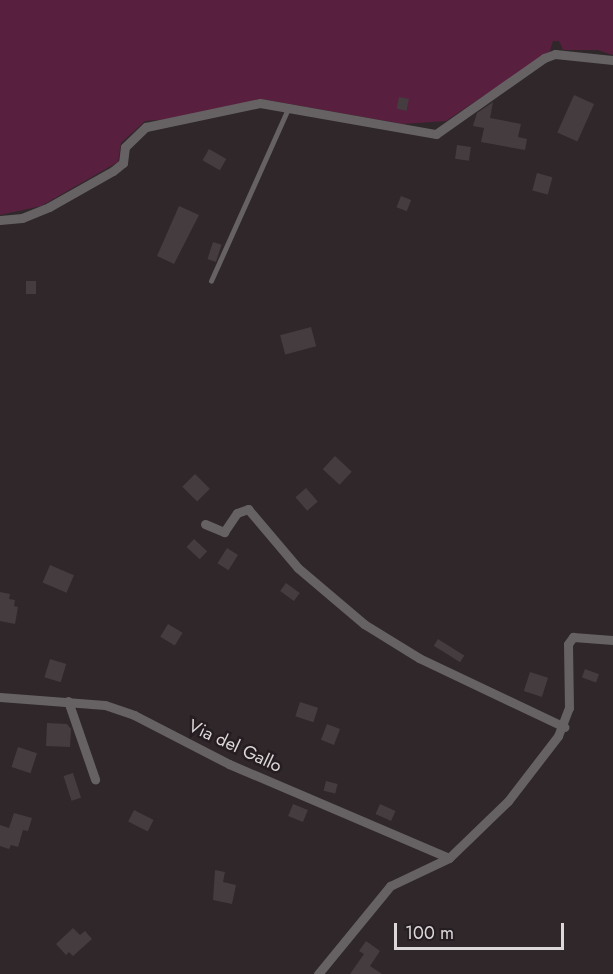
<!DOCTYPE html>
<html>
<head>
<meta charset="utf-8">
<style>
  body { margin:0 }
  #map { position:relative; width:613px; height:974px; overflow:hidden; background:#2f272a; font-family:Jost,sans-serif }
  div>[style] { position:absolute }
  .green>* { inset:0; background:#58203e }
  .building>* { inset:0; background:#453c40; transform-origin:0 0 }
  .lane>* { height:4.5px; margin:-2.25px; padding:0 2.25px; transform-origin:2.25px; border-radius:2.25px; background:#666163 }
  .street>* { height:9px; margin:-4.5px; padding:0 4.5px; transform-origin:4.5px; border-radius:4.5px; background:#666163 }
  span { translate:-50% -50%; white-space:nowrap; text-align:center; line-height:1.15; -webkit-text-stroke:5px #251d21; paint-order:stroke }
  .street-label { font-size:18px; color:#dcd7d9 }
  .scale { position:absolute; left:394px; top:923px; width:170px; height:27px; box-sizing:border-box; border:3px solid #dcd7d9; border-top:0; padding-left:8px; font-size:18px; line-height:21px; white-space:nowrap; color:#dcd7d9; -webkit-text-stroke:4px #251d21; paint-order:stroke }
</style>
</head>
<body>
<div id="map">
  <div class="green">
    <i style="clip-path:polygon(0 0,613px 0,613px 55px,598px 50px,563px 50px,559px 41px,553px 41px,550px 51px,446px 121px,403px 124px,261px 99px,182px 118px,145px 121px,121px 143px,118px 162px,41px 206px,0 215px)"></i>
  </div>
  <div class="building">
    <i style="left:574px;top:95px;width:22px;height:41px;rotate:24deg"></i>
    <i style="left:399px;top:97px;width:10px;height:12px;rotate:11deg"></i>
    <i style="clip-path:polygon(493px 102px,490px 118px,521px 124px,518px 137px,527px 139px,525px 150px,481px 142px,484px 128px,473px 126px,477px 113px)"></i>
    <i style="left:457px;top:145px;width:14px;height:14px;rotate:8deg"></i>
    <i style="left:209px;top:149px;width:20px;height:13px;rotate:30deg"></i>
    <i style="left:537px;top:173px;width:16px;height:18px;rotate:15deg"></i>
    <i style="left:401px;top:196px;width:11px;height:12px;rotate:22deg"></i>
    <i style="clip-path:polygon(179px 206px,199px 215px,174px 264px,157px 256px)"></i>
    <i style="left:213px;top:242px;width:9px;height:18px;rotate:18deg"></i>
    <i style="left:26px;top:281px;width:10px;height:13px"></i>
    <i style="left:311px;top:327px;width:20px;height:32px;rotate:75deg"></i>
    <i style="left:335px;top:456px;width:23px;height:18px;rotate:43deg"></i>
    <i style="left:195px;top:474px;width:21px;height:18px;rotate:45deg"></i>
    <i style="left:306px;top:488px;width:18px;height:14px;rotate:49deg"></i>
    <i style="left:194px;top:539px;width:18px;height:11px;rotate:43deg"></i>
    <i style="left:227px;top:548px;width:13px;height:18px;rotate:32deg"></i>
    <i style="left:50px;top:565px;width:26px;height:19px;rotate:23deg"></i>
    <i style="left:286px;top:583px;width:17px;height:10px;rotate:36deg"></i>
    <i style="clip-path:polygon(0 592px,10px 594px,9px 599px,15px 600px,14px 606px,18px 607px,15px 624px,0 621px)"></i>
    <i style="left:168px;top:624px;width:17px;height:15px;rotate:31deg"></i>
    <i style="left:438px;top:639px;width:31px;height:8px;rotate:32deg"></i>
    <i style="left:50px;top:659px;width:17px;height:19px;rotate:17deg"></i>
    <i style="left:585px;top:669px;width:15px;height:9px;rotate:20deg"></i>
    <i style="left:530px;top:672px;width:19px;height:20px;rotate:18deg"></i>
    <i style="left:300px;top:702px;width:19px;height:15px;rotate:18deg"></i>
    <i style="clip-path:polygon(47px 723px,67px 724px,71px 729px,70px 747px,46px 746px)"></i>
    <i style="left:327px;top:724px;width:14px;height:17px;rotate:21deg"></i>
    <i style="left:18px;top:747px;width:20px;height:21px;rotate:18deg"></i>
    <i style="left:73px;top:773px;width:26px;height:10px;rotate:72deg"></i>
    <i style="left:326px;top:781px;width:12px;height:10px;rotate:14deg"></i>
    <i style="left:293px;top:804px;width:16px;height:13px;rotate:22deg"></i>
    <i style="left:380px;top:804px;width:17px;height:11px;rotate:24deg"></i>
    <i style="left:134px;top:810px;width:22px;height:13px;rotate:27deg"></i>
    <i style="clip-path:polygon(14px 813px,32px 818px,28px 831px,23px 830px,18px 847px,11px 845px,9px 849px,0 846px,0 825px,9px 828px)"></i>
    <i style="clip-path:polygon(215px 870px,225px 872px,223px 882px,236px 885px,232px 904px,213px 900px)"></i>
    <i style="clip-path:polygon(73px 928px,80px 935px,85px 931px,92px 939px,73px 956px,69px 952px,66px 955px,56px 944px)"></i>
    <i style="clip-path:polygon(366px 941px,380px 951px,370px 966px,382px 974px,350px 974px,364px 954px,359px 951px)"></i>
  </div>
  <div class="lane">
    <i style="left:211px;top:281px;width:191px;rotate:-65.9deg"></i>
  </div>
  <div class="street">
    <i style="left:0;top:220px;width:22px;rotate:-5deg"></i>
    <i style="left:22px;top:218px;width:29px;rotate:-22deg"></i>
    <i style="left:49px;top:207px;width:73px;rotate:-29.4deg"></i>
    <i style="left:113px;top:171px;width:13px;rotate:-39deg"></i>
    <i style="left:123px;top:163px;width:16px;rotate:-83deg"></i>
    <i style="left:125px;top:147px;width:29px;rotate:-44deg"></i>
    <i style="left:146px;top:127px;width:116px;rotate:-11.9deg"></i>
    <i style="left:260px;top:103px;width:179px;rotate:10deg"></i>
    <i style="left:436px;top:134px;width:132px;rotate:-35.1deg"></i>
    <i style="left:544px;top:58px;width:12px;rotate:-20deg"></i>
    <i style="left:555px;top:54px;width:58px;rotate:5.9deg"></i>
    <i style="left:205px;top:524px;width:21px;rotate:23deg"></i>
    <i style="left:224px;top:532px;width:23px;rotate:-56deg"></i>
    <i style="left:237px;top:513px;width:12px;rotate:-20deg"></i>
    <i style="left:248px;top:509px;width:77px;rotate:49.7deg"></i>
    <i style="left:298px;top:568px;width:87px;rotate:40.3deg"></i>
    <i style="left:364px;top:624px;width:65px;rotate:31.7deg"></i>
    <i style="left:419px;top:658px;width:161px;rotate:25.4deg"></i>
    <i style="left:0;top:697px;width:105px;rotate:4.4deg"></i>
    <i style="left:105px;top:705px;width:31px;rotate:19deg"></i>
    <i style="left:134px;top:715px;width:107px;rotate:27.3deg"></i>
    <i style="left:229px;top:764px;width:239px;rotate:23.1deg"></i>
    <i style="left:68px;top:701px;width:83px;rotate:70.9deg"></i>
    <i style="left:318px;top:974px;width:114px;rotate:-50.7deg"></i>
    <i style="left:390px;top:886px;width:65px;rotate:-25.4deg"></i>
    <i style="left:449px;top:858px;width:82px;rotate:-44deg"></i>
    <i style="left:508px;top:801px;width:82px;rotate:-52.4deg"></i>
    <i style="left:558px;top:736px;width:30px;rotate:-69deg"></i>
    <i style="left:569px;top:708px;width:64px;rotate:-90.9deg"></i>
    <i style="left:568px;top:644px;width:9px;rotate:-54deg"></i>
    <i style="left:573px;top:637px;width:40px;rotate:4.3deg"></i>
  </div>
  <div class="street-label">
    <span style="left:235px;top:746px;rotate:25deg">Via del Gallo</span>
  </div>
  <div class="scale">100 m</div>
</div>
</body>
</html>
